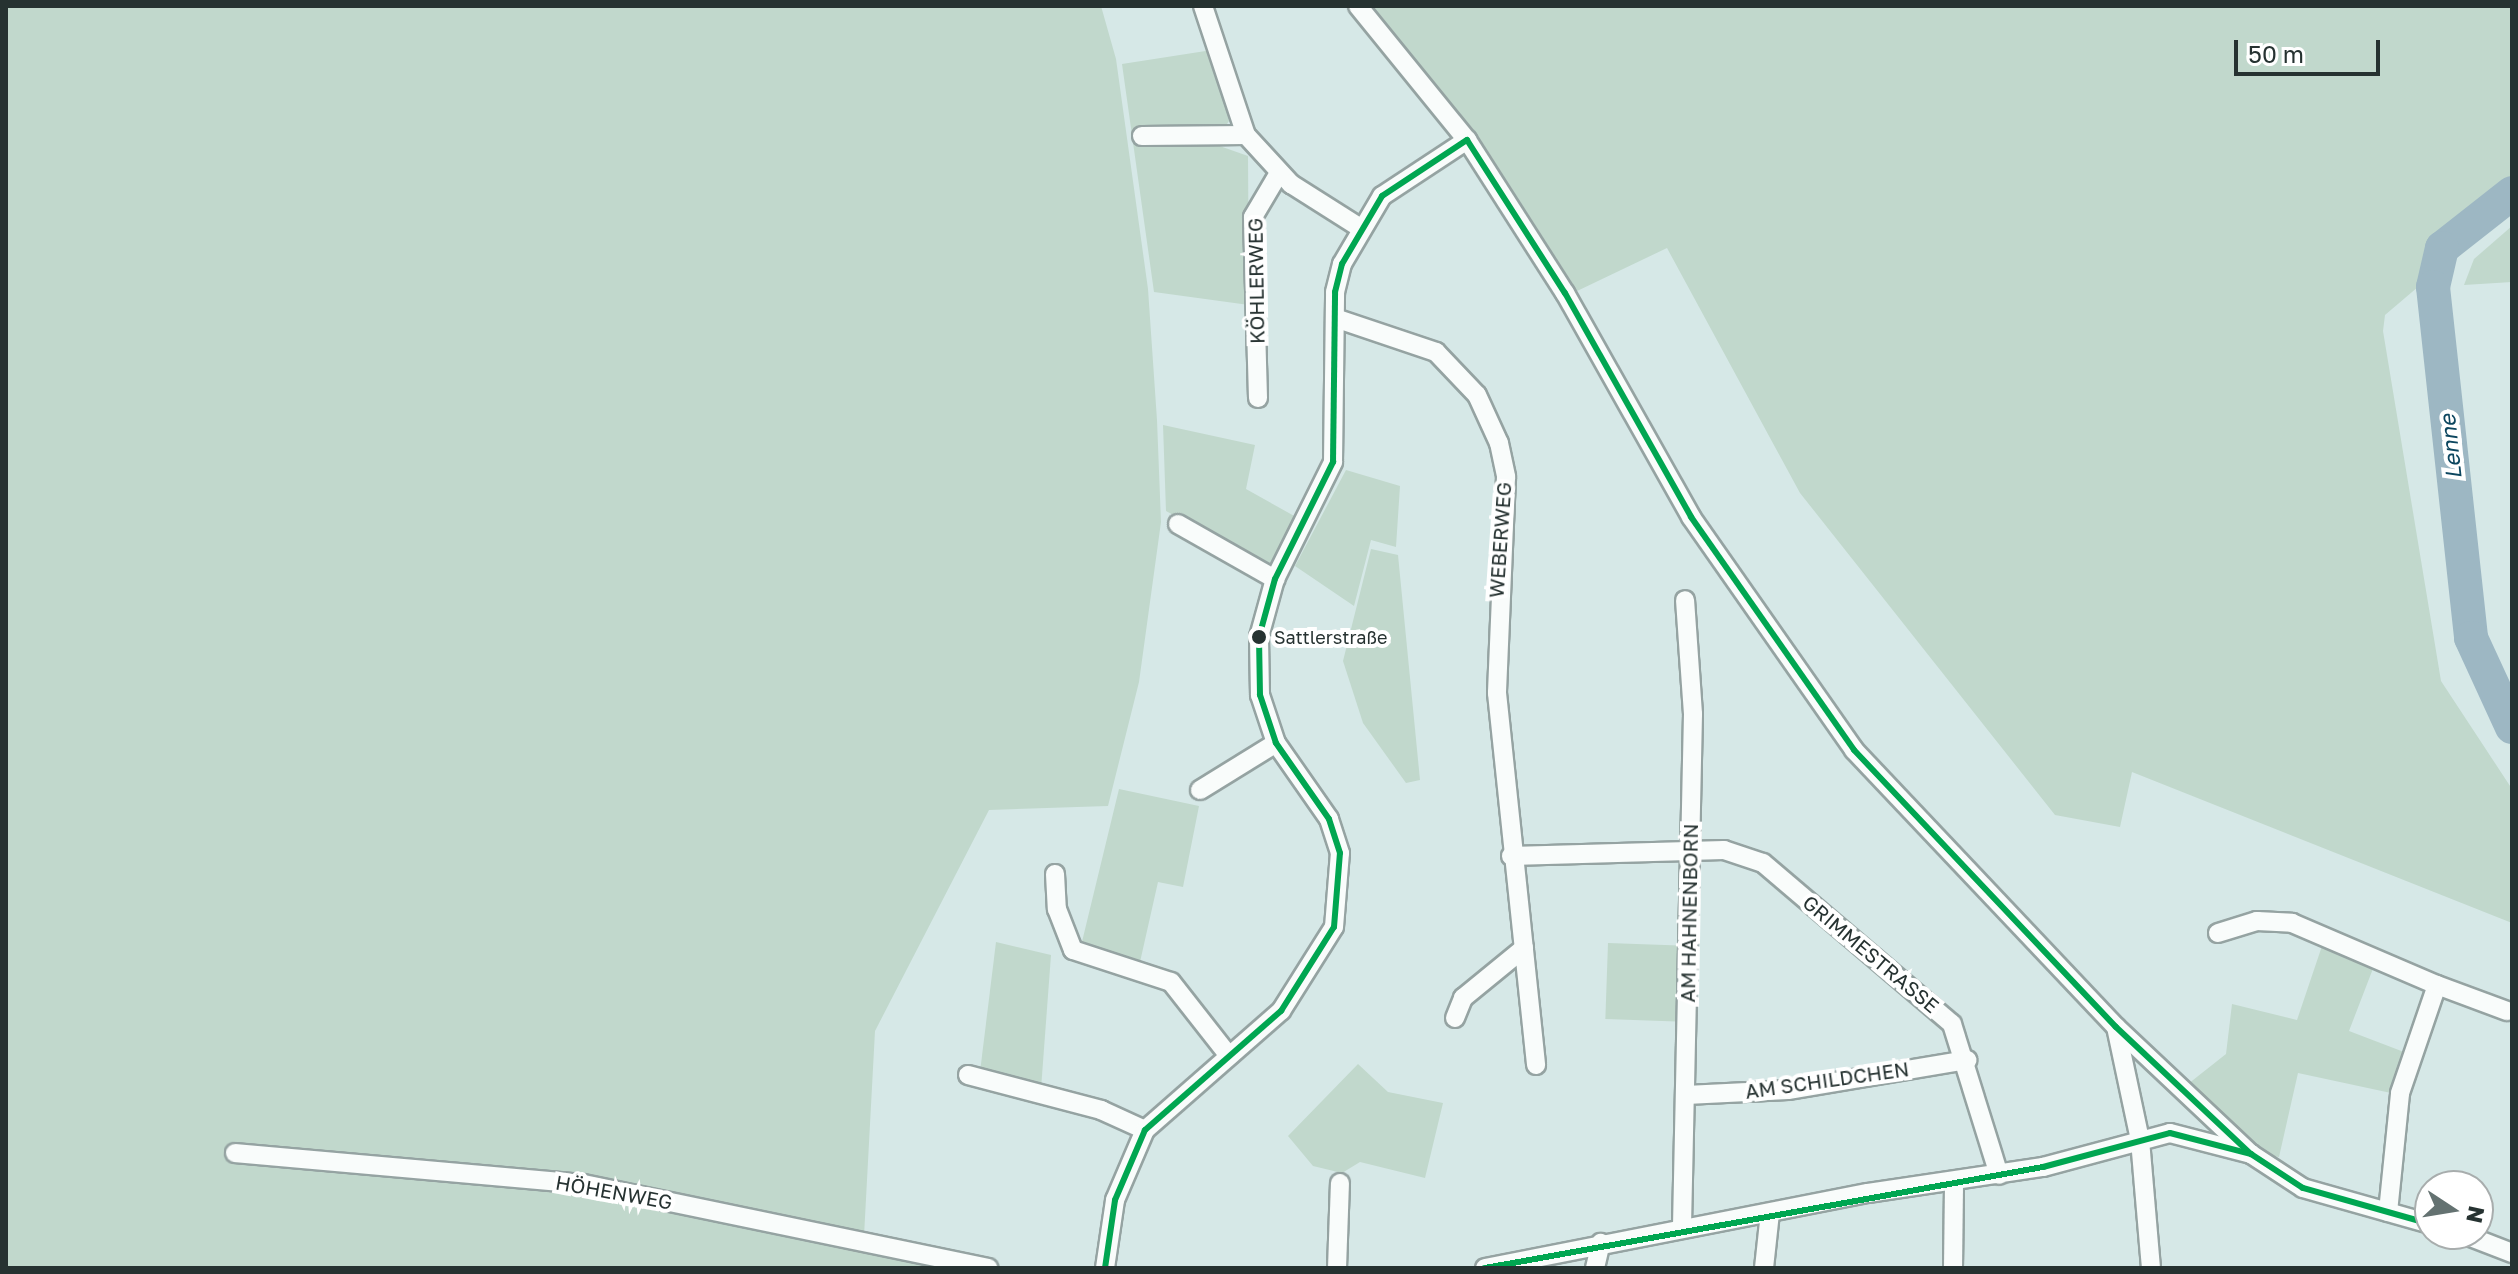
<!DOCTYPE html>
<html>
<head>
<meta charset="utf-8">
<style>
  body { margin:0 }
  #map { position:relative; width:2518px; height:1274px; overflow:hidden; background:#d6e8e7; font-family:"Golos Text",sans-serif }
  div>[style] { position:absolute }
  .green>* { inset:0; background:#c1d8cc; transform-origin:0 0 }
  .river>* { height:34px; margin:-17px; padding:0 17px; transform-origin:17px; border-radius:17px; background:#9db7c3 }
  .roads { filter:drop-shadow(2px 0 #95a3a2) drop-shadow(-2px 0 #95a3a2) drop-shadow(0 2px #95a3a2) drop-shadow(0 -2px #95a3a2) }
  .minor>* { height:18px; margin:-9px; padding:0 9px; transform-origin:9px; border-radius:9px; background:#f9fcfb }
  .bus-1>* { height:6px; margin:-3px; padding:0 3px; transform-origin:3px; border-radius:3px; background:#00a651 }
  .dots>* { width:22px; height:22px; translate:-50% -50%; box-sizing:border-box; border:4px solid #fff; border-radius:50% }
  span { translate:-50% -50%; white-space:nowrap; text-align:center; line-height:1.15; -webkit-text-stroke:8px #fff; paint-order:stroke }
  .bus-label { font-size:18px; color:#263231 }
  .left { translate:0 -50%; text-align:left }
  .street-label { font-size:20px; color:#263231 }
  .water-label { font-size:22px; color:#0c465f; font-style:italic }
  .frame { position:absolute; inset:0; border:8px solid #263231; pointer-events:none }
  .north { position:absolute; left:2414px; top:1170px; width:80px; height:80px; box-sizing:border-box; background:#fff; border:2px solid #a8adad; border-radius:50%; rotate:102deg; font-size:22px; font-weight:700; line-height:32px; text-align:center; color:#263231 }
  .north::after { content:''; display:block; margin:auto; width:28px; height:36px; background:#647271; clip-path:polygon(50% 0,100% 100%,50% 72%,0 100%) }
  .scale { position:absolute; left:2234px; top:40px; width:146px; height:36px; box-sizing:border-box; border:4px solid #263231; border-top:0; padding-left:10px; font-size:24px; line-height:28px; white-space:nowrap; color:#263231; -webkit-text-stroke:6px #fff; paint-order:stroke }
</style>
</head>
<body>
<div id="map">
  <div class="green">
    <i style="clip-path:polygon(6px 6px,1101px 6px,1116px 59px,1148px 289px,1157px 420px,1161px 522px,1139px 682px,1108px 806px,989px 810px,875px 1031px,864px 1236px,990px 1268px,6px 1268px)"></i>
    <i style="clip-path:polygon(1352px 6px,2512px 6px,2512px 207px,2385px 315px,2383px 331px,2441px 681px,2512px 789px,2512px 923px,2132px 772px,2120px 827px,2055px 815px,1800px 493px,1667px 248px,1575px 292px,1474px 137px)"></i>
    <i style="clip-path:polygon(1212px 50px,1229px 121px,1214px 144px,1248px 156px,1249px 305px,1154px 292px,1122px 64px)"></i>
    <i style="clip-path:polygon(2512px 226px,2512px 282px,2464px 285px,2474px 259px)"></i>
    <i style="clip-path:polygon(1163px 425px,1255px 445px,1246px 489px,1296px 517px,1270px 568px,1166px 511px)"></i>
    <i style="clip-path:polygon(1346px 470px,1400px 486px,1396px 547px,1371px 540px,1354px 606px,1295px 566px)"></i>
    <i style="clip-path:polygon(1371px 549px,1398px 555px,1420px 780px,1406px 783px,1363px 723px,1343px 661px)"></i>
    <i style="clip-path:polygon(1119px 789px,1199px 806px,1183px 887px,1158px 882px,1140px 962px,1080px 950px)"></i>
    <i style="clip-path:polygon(996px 942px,1051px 955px,1041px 1089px,980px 1072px)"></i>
    <i style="left:1608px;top:943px;width:71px;height:76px;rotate:2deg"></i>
    <i style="clip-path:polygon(2322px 946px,2374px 966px,2349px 1031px,2404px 1052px,2391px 1093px,2298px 1073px,2279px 1157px,2261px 1154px,2188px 1084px,2226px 1054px,2232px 1004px,2297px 1020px)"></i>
    <i style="clip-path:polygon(1358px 1064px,1388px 1092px,1443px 1103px,1425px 1178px,1360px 1162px,1342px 1173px,1313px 1166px,1288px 1136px)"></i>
  </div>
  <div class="river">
    <i style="left:2512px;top:193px;width:89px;rotate:141.8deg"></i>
    <i style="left:2442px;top:248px;width:40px;rotate:103deg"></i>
    <i style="left:2433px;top:287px;width:353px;rotate:83.8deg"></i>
    <i style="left:2471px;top:638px;width:98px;rotate:65.3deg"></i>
  </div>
  <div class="roads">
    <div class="minor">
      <i style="left:1203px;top:6px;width:136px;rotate:71.6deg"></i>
      <i style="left:1246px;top:135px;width:67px;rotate:47.4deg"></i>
      <i style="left:1291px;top:184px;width:80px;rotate:32.3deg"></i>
      <i style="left:1358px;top:6px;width:173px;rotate:50.9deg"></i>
      <i style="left:1467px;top:140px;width:182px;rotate:57.4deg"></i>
      <i style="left:1565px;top:293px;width:257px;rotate:60.6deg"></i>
      <i style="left:1691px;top:517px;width:284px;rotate:55deg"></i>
      <i style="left:1854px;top:750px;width:381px;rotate:46.6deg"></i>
      <i style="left:2116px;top:1027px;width:185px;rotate:43.3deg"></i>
      <i style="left:1142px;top:136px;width:104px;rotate:-0.6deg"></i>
      <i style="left:1335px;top:318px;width:107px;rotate:18.6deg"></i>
      <i style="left:1436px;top:352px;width:59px;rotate:46.4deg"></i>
      <i style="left:1477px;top:395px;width:53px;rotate:65.4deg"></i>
      <i style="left:1499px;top:443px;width:35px;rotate:78deg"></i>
      <i style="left:1506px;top:477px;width:216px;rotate:92.4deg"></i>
      <i style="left:1497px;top:693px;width:374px;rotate:84deg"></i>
      <i style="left:1258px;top:398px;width:181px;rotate:-91.6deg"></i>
      <i style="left:1253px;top:217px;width:51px;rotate:-59.4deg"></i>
      <i style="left:1178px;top:524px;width:112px;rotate:29.6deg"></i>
      <i style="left:1200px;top:790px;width:89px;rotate:-31.7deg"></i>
      <i style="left:1511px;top:856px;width:213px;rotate:-1.6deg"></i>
      <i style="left:1724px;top:850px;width:41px;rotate:18.4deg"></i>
      <i style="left:1763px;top:863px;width:248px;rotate:40.4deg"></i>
      <i style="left:1952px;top:1024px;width:158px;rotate:72.7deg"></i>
      <i style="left:1055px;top:874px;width:35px;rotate:87deg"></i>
      <i style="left:1057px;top:909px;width:44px;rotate:68.7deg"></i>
      <i style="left:1073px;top:950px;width:103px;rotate:18.1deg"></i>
      <i style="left:1171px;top:982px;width:94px;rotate:51.9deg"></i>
      <i style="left:2218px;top:933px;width:41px;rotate:-17.1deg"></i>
      <i style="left:2257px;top:921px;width:35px;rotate:3deg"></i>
      <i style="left:2292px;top:923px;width:158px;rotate:23.2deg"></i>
      <i style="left:1455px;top:1018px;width:22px;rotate:-68deg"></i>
      <i style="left:1463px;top:998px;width:79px;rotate:-39.3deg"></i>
      <i style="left:2116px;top:1027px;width:116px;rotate:78deg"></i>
      <i style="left:2140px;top:1140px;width:128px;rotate:85.1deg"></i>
      <i style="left:968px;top:1075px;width:138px;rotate:14.7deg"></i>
      <i style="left:1101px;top:1110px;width:48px;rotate:24.4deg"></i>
      <i style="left:1686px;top:1095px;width:102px;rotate:-2.8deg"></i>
      <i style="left:1788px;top:1090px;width:182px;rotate:-9.5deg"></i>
      <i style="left:235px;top:1153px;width:349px;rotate:5.1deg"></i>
      <i style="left:583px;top:1184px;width:414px;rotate:11.7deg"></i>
      <i style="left:2388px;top:1212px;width:120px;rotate:-84.2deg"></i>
      <i style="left:2400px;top:1093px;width:114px;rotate:-71.1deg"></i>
      <i style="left:2437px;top:985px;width:75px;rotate:20.4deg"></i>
      <i style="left:1682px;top:1226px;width:512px;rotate:-88.77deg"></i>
      <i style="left:1693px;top:714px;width:114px;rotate:-94deg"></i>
      <i style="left:2463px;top:1234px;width:53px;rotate:21.2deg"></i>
      <i style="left:1105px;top:1268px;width:69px;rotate:-81.6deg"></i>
      <i style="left:1115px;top:1200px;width:76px;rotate:-66.8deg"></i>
      <i style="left:1145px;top:1130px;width:181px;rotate:-41.2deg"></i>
      <i style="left:1281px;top:1011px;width:99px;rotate:-57.8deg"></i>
      <i style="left:1334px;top:927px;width:74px;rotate:-85.4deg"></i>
      <i style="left:1340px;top:853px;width:36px;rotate:-108deg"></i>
      <i style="left:1329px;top:819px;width:93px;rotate:-124.9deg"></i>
      <i style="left:1276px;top:743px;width:51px;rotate:-108.4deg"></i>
      <i style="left:1260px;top:695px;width:58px;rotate:-91deg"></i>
      <i style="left:1259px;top:637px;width:60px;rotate:-74.6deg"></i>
      <i style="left:1275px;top:579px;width:131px;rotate:-63.6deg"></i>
      <i style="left:1333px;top:462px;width:170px;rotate:-89.3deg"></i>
      <i style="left:1335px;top:292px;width:29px;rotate:-76deg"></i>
      <i style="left:1342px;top:264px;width:79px;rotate:-59.5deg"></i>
      <i style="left:1382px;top:196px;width:102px;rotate:-33.4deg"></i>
      <i style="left:1337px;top:1268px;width:85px;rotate:-88deg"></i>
      <i style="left:1485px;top:1268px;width:390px;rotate:-11.1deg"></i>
      <i style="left:1868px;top:1193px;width:177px;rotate:-8.5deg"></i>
      <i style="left:2043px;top:1167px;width:131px;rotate:-15deg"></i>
      <i style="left:2170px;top:1133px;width:84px;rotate:14.5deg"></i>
      <i style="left:2251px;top:1154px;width:62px;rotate:33.2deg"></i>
      <i style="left:2303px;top:1188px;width:132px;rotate:15.8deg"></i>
      <i style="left:1595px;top:1268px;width:26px;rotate:-77deg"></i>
      <i style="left:1764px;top:1268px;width:55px;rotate:-83.8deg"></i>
      <i style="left:1953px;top:1268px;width:86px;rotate:-89.3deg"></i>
    </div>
  </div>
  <div class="bus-1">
    <i style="left:1105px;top:1268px;width:69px;rotate:-81.6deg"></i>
    <i style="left:1115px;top:1200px;width:76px;rotate:-66.8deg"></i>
    <i style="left:1145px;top:1130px;width:181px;rotate:-41.2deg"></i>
    <i style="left:1281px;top:1011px;width:99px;rotate:-57.8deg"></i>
    <i style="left:1334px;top:927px;width:74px;rotate:-85.4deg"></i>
    <i style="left:1340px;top:853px;width:36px;rotate:-108deg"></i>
    <i style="left:1329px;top:819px;width:93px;rotate:-124.9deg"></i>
    <i style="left:1276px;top:743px;width:51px;rotate:-108.4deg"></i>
    <i style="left:1260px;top:695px;width:58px;rotate:-91deg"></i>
    <i style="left:1259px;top:637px;width:60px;rotate:-74.6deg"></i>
    <i style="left:1275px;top:579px;width:131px;rotate:-63.6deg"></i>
    <i style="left:1333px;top:462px;width:170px;rotate:-89.3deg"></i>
    <i style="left:1335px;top:292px;width:29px;rotate:-76deg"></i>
    <i style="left:1342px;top:264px;width:79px;rotate:-59.5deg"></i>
    <i style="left:1382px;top:196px;width:102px;rotate:-33.4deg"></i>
    <i style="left:1467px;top:140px;width:182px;rotate:57.4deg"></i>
    <i style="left:1565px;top:293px;width:257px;rotate:60.6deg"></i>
    <i style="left:1691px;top:517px;width:284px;rotate:55deg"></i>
    <i style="left:1854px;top:750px;width:381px;rotate:46.6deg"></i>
    <i style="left:2116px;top:1027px;width:185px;rotate:43.3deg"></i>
    <i style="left:1485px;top:1268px;width:567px;rotate:-10.26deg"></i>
    <i style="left:2043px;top:1167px;width:131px;rotate:-15deg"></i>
    <i style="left:2170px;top:1133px;width:84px;rotate:14.5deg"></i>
    <i style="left:2251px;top:1154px;width:62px;rotate:33.2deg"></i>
    <i style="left:2303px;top:1188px;width:132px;rotate:15.8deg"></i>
  </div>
  <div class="dots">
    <i style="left:1259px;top:637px;background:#263231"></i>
  </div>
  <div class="bus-label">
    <span class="left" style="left:1274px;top:637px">Sattlerstraße</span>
  </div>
  <div class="street-label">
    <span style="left:1256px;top:281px;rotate:-91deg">KÖHLERWEG</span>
    <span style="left:1500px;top:540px;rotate:-86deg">WEBERWEG</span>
    <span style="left:1689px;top:913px;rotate:-89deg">AM HAHNENBORN</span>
    <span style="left:1871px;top:954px;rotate:40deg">GRIMMESTRASSE</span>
    <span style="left:1827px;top:1080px;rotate:-8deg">AM SCHILDCHEN</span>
    <span style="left:614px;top:1192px;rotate:10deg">HÖHENWEG</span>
  </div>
  <div class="water-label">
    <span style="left:2450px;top:447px;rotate:-96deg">Lenne</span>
  </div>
  <div class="frame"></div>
  <div class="north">N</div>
  <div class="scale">50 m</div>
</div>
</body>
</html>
